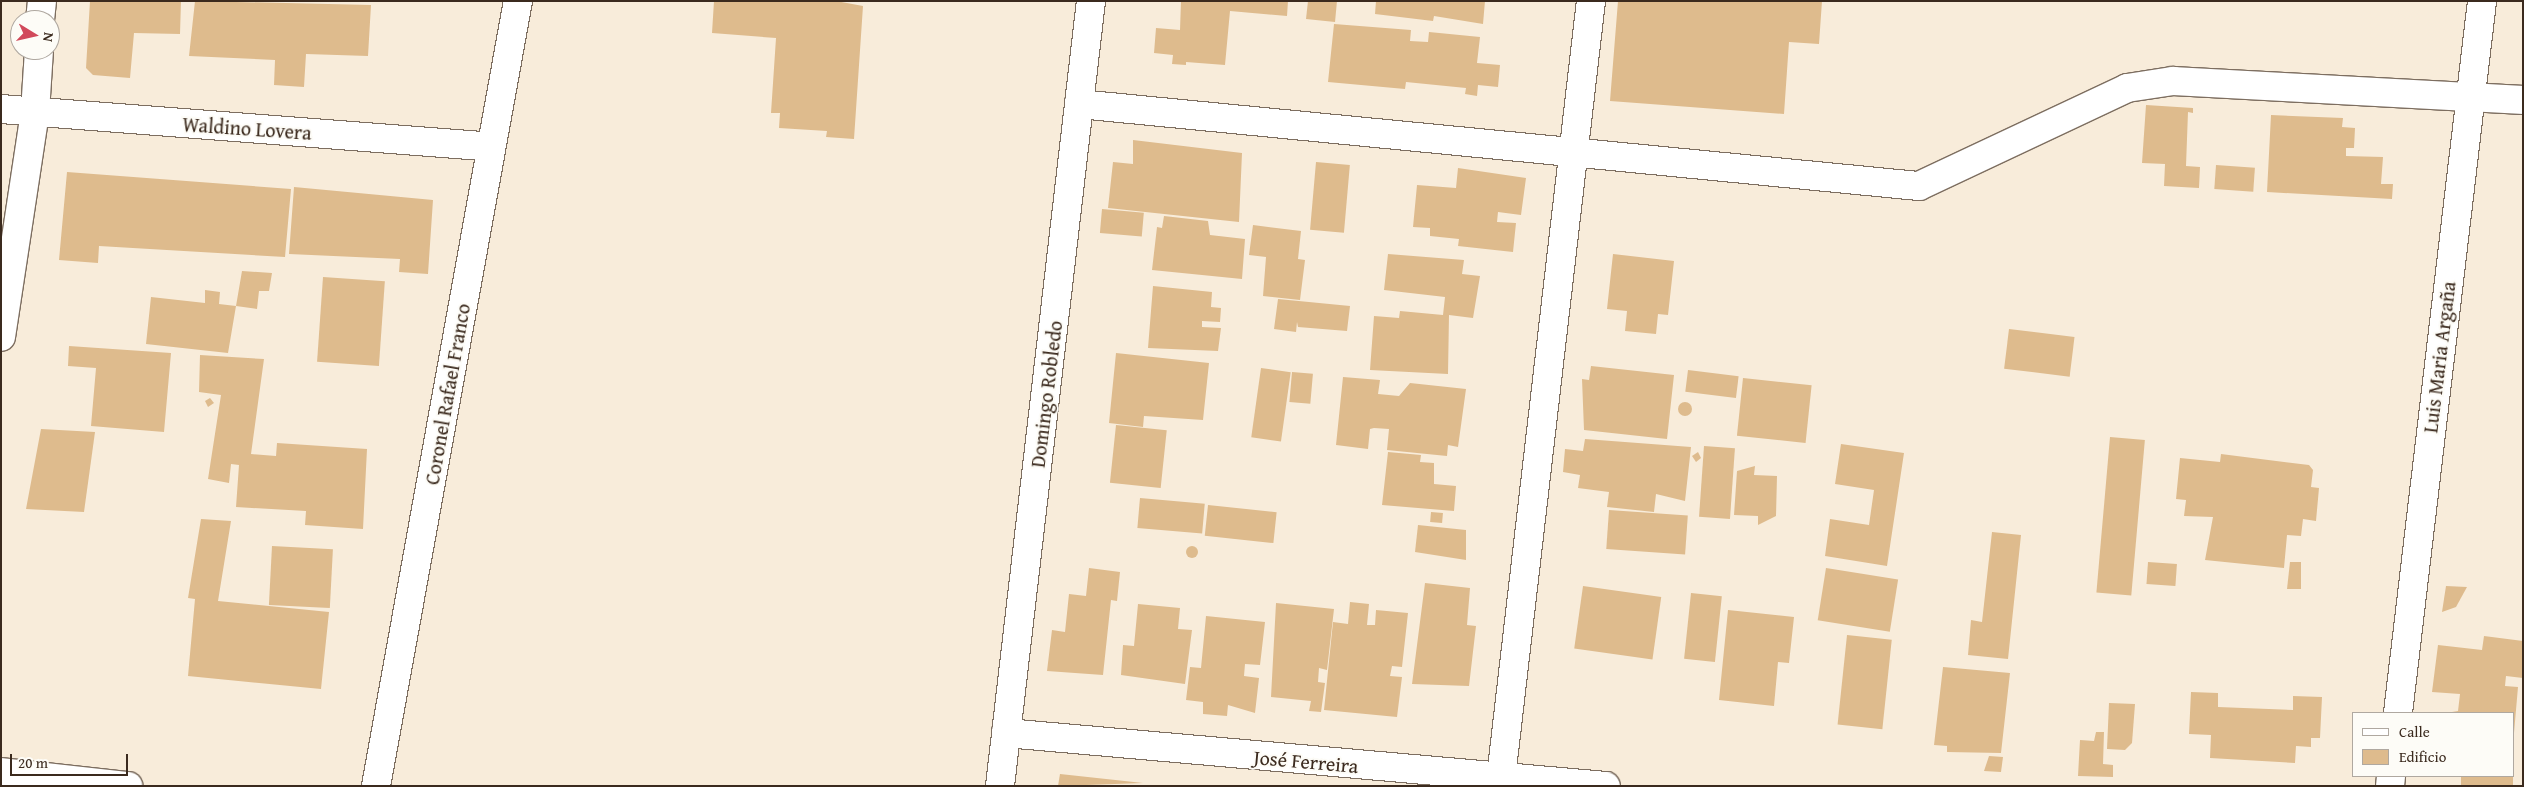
<!DOCTYPE html>
<html>
<head>
<meta charset="utf-8">
<style>
  body { margin:0 }
  #map { position:relative; width:2524px; height:787px; overflow:hidden; background:#f8ecda; font-family:"Gentium Book Plus",serif }
  div>[style] { position:absolute }
  .building>* { inset:0; background:#debb8d; transform-origin:0 0 }
  .round { border-radius:50% }
  .roads { filter:drop-shadow(1px 0 #7d6e60) drop-shadow(-1px 0 #7d6e60) drop-shadow(0 1px #7d6e60) drop-shadow(0 -1px #7d6e60) }
  .minor>* { height:28px; margin:-14px; padding:0 14px; transform-origin:14px; border-radius:14px; background:#fff }
  span { translate:-50% -50%; white-space:nowrap; text-align:center; line-height:1.15; -webkit-text-stroke:4px #fdfcf7; paint-order:stroke }
  .street-label { font-size:20px; color:#3b2a1e }
  .frame { position:absolute; inset:0; border:2px solid #3b2a1e; pointer-events:none }
  .legend { position:absolute; left:2352px; top:712px; width:162px; height:65px; box-sizing:border-box; background:#fdfcf7; border:1px solid #afa8a0; margin:0; padding:6px 9px; list-style:none; font-size:15px; color:#3b2a1e }
  .legend li { display:flex; align-items:center; gap:10px; height:25px }
  .legend b { width:25px; border:1px solid #afa8a0 }
  .north { position:absolute; left:10px; top:10px; width:50px; height:50px; box-sizing:border-box; background:#fdfcf7; border:1px solid #afa8a0; border-radius:50%; rotate:99deg; font-size:14px; font-weight:700; line-height:20px; text-align:center; color:#3b2a1e }
  .north::after { content:''; display:block; margin:auto; width:18px; height:22px; background:#d1495b; clip-path:polygon(50% 0,100% 100%,50% 72%,0 100%) }
  .scale { position:absolute; left:10px; top:754px; width:118px; height:22px; box-sizing:border-box; border:2px solid #3b2a1e; border-top:0; padding-left:6px; font-size:15px; line-height:18px; white-space:nowrap; color:#3b2a1e; -webkit-text-stroke:4px #fdfcf7; paint-order:stroke }
</style>
</head>
<body>
<div id="map">
  <div class="building">
    <i style="clip-path:polygon(90px 1px,181px 1px,180px 34px,134px 33px,130px 78px,93px 75px,86px 68px)"></i>
    <i style="clip-path:polygon(195px 1px,371px 5px,368px 56px,306px 54px,304px 87px,274px 85px,275px 60px,189px 56px)"></i>
    <i style="clip-path:polygon(714px 1px,836px 1px,863px 6px,854px 139px,826px 137px,827px 131px,779px 128px,780px 113px,771px 113px,776px 38px,712px 33px)"></i>
    <i style="clip-path:polygon(1181px 1px,1288px 1px,1287px 16px,1230px 11px,1225px 65px,1186px 62px,1186px 65px,1172px 64px,1173px 55px,1154px 53px,1156px 28px,1180px 30px)"></i>
    <i style="clip-path:polygon(1308px 1px,1337px 1px,1335px 22px,1306px 19px)"></i>
    <i style="clip-path:polygon(1376px 1px,1485px 1px,1483px 24px,1434px 16px,1433px 21px,1375px 14px)"></i>
    <i style="clip-path:polygon(1618px 1px,1822px 1px,1819px 44px,1789px 42px,1784px 114px,1610px 101px)"></i>
    <i style="clip-path:polygon(1334px 24px,1411px 30px,1410px 41px,1428px 42px,1429px 32px,1480px 37px,1477px 63px,1500px 65px,1498px 87px,1478px 85px,1477px 96px,1465px 94px,1466px 88px,1406px 82px,1405px 89px,1328px 82px)"></i>
    <i style="clip-path:polygon(2146px 105px,2193px 108px,2193px 113px,2188px 112px,2186px 166px,2200px 167px,2199px 188px,2164px 186px,2165px 164px,2142px 163px)"></i>
    <i style="clip-path:polygon(2271px 115px,2343px 118px,2342px 127px,2355px 128px,2354px 148px,2346px 148px,2346px 156px,2383px 157px,2381px 184px,2393px 184px,2392px 199px,2267px 192px)"></i>
    <i style="clip-path:polygon(1133px 140px,1242px 153px,1239px 222px,1108px 208px,1113px 162px,1133px 164px)"></i>
    <i style="left:1316px;top:162px;width:34px;height:68px;rotate:5deg"></i>
    <i style="left:2216px;top:165px;width:39px;height:24px;rotate:4deg"></i>
    <i style="clip-path:polygon(1458px 168px,1526px 178px,1521px 215px,1498px 212px,1497px 222px,1516px 223px,1513px 252px,1458px 246px,1459px 239px,1430px 236px,1430px 228px,1413px 227px,1417px 185px,1456px 188px)"></i>
    <i style="clip-path:polygon(67px 172px,291px 189px,285px 257px,99px 246px,98px 263px,59px 260px)"></i>
    <i style="clip-path:polygon(294px 187px,433px 200px,428px 274px,399px 272px,400px 259px,289px 254px)"></i>
    <i style="left:1102px;top:209px;width:42px;height:24px;rotate:5deg"></i>
    <i style="clip-path:polygon(1164px 216px,1208px 221px,1210px 235px,1245px 239px,1242px 279px,1152px 270px,1157px 227px,1162px 228px)"></i>
    <i style="clip-path:polygon(1253px 225px,1301px 231px,1298px 259px,1305px 260px,1300px 300px,1263px 296px,1266px 257px,1249px 255px)"></i>
    <i style="clip-path:polygon(1388px 254px,1464px 260px,1462px 274px,1480px 276px,1473px 318px,1449px 315px,1448px 374px,1370px 370px,1374px 316px,1399px 318px,1400px 311px,1443px 315px,1445px 297px,1384px 290px)"></i>
    <i style="clip-path:polygon(1613px 254px,1674px 261px,1668px 315px,1658px 314px,1656px 334px,1625px 331px,1627px 311px,1607px 309px)"></i>
    <i style="clip-path:polygon(242px 271px,272px 273px,269px 291px,259px 291px,257px 309px,236px 306px)"></i>
    <i style="left:323px;top:277px;width:62px;height:85px;rotate:4deg"></i>
    <i style="clip-path:polygon(1153px 286px,1212px 292px,1211px 307px,1221px 308px,1220px 322px,1202px 321px,1202px 327px,1221px 328px,1218px 351px,1148px 348px)"></i>
    <i style="clip-path:polygon(205px 290px,220px 292px,219px 304px,236px 306px,228px 353px,146px 344px,151px 297px,205px 303px)"></i>
    <i style="clip-path:polygon(1278px 299px,1350px 306px,1347px 331px,1298px 327px,1297px 322px,1296px 332px,1274px 329px)"></i>
    <i style="left:2009px;top:329px;width:66px;height:40px;rotate:7deg"></i>
    <i style="clip-path:polygon(69px 346px,171px 353px,164px 432px,91px 426px,96px 368px,68px 366px)"></i>
    <i style="clip-path:polygon(1116px 353px,1209px 363px,1203px 420px,1144px 416px,1143px 427px,1109px 423px)"></i>
    <i style="clip-path:polygon(200px 355px,264px 359px,251px 454px,276px 456px,277px 443px,367px 449px,363px 529px,305px 525px,306px 511px,236px 507px,239px 465px,231px 464px,229px 483px,208px 479px,221px 395px,199px 392px)"></i>
    <i style="clip-path:polygon(1591px 366px,1674px 375px,1667px 439px,1584px 430px,1582px 379px,1589px 380px)"></i>
    <i style="left:1261px;top:368px;width:30px;height:70px;rotate:8deg"></i>
    <i style="left:1688px;top:370px;width:51px;height:22px;rotate:7deg"></i>
    <i style="left:1292px;top:372px;width:21px;height:30px;rotate:5deg"></i>
    <i style="clip-path:polygon(1343px 377px,1380px 380px,1378px 394px,1399px 396px,1410px 383px,1466px 389px,1458px 447px,1448px 445px,1447px 456px,1387px 450px,1389px 429px,1374px 428px,1370px 429px,1368px 449px,1336px 445px)"></i>
    <i style="left:1743px;top:378px;width:69px;height:58px;rotate:6deg"></i>
    <i style="clip-path:polygon(210px 398px,214px 403px,208px 407px,205px 401px)"></i>
    <i class="round" style="left:1678px;top:402px;width:14px;height:14px"></i>
    <i style="left:1116px;top:425px;width:51px;height:58px;rotate:6deg"></i>
    <i style="clip-path:polygon(41px 429px,95px 432px,84px 512px,26px 509px)"></i>
    <i style="left:2110px;top:437px;width:35px;height:156px;rotate:5deg"></i>
    <i style="clip-path:polygon(1585px 439px,1691px 447px,1685px 501px,1656px 494px,1654px 512px,1607px 507px,1609px 492px,1578px 488px,1580px 475px,1563px 472px,1565px 449px,1583px 451px)"></i>
    <i style="clip-path:polygon(1841px 444px,1904px 453px,1887px 566px,1825px 556px,1830px 519px,1869px 525px,1874px 490px,1835px 484px)"></i>
    <i style="left:1704px;top:446px;width:31px;height:71px;rotate:4deg"></i>
    <i style="clip-path:polygon(1388px 452px,1421px 455px,1420px 462px,1434px 463px,1434px 484px,1456px 486px,1454px 511px,1382px 505px)"></i>
    <i style="clip-path:polygon(1698px 452px,1701px 458px,1696px 462px,1692px 456px)"></i>
    <i style="clip-path:polygon(2221px 454px,2309px 465px,2313px 470px,2311px 487px,2319px 488px,2316px 521px,2303px 519px,2301px 536px,2287px 535px,2284px 568px,2205px 560px,2213px 517px,2184px 516px,2186px 500px,2176px 499px,2180px 458px,2220px 462px)"></i>
    <i style="clip-path:polygon(1755px 466px,1754px 475px,1777px 476px,1776px 516px,1758px 525px,1758px 516px,1734px 515px,1737px 471px)"></i>
    <i style="left:1140px;top:498px;width:65px;height:30px;rotate:5deg"></i>
    <i style="left:1208px;top:505px;width:69px;height:31px;rotate:6deg"></i>
    <i style="left:1609px;top:510px;width:79px;height:39px;rotate:4deg"></i>
    <i style="left:1431px;top:512px;width:12px;height:10px;rotate:5deg"></i>
    <i style="clip-path:polygon(201px 519px,231px 521px,218px 601px,329px 612px,321px 689px,188px 676px,195px 599px,188px 598px)"></i>
    <i style="clip-path:polygon(1418px 525px,1466px 530px,1466px 560px,1415px 552px)"></i>
    <i style="clip-path:polygon(1992px 532px,2021px 535px,2008px 659px,1968px 655px,1971px 620px,1982px 622px)"></i>
    <i style="left:272px;top:546px;width:61px;height:59px;rotate:3deg"></i>
    <i class="round" style="left:1186px;top:546px;width:12px;height:12px"></i>
    <i style="left:2148px;top:562px;width:29px;height:22px;rotate:4deg"></i>
    <i style="clip-path:polygon(2290px 562px,2301px 562px,2301px 589px,2287px 589px)"></i>
    <i style="clip-path:polygon(1089px 568px,1120px 572px,1117px 601px,1111px 600px,1103px 675px,1047px 671px,1052px 630px,1065px 632px,1069px 594px,1086px 596px)"></i>
    <i style="left:1826px;top:568px;width:73px;height:53px;rotate:9deg"></i>
    <i style="clip-path:polygon(1425px 583px,1470px 588px,1467px 625px,1476px 626px,1469px 686px,1412px 684px)"></i>
    <i style="left:1583px;top:586px;width:79px;height:63px;rotate:8deg"></i>
    <i style="clip-path:polygon(2446px 586px,2467px 587px,2456px 607px,2442px 612px)"></i>
    <i style="left:1691px;top:593px;width:31px;height:66px;rotate:6deg"></i>
    <i style="clip-path:polygon(1350px 602px,1369px 604px,1367px 625px,1375px 625px,1376px 610px,1408px 613px,1402px 667px,1392px 666px,1390px 676px,1402px 677px,1397px 717px,1324px 710px,1333px 622px,1348px 624px)"></i>
    <i style="clip-path:polygon(1276px 603px,1334px 609px,1327px 670px,1319px 668px,1318px 682px,1325px 683px,1321px 712px,1309px 711px,1311px 701px,1271px 697px)"></i>
    <i style="clip-path:polygon(1138px 604px,1180px 608px,1178px 629px,1192px 630px,1185px 684px,1121px 675px,1123px 645px,1134px 646px)"></i>
    <i style="clip-path:polygon(1728px 610px,1794px 617px,1789px 663px,1778px 662px,1774px 706px,1719px 700px)"></i>
    <i style="clip-path:polygon(1206px 616px,1265px 622px,1260px 665px,1245px 664px,1244px 676px,1259px 678px,1255px 713px,1228px 705px,1227px 716px,1203px 714px,1203px 702px,1186px 700px,1190px 667px,1201px 668px)"></i>
    <i style="left:1847px;top:635px;width:45px;height:90px;rotate:6deg"></i>
    <i style="clip-path:polygon(2484px 636px,2523px 641px,2523px 678px,2506px 676px,2505px 686px,2518px 687px,2514px 733px,2513px 713px,2446px 713px,2458px 711px,2460px 694px,2432px 692px,2438px 645px,2482px 650px)"></i>
    <i style="clip-path:polygon(1943px 667px,2010px 673px,2001px 753px,1947px 752px,1947px 746px,1934px 745px)"></i>
    <i style="clip-path:polygon(2191px 692px,2218px 693px,2218px 707px,2293px 710px,2293px 696px,2322px 697px,2320px 738px,2311px 738px,2311px 747px,2296px 746px,2295px 763px,2210px 758px,2211px 735px,2189px 734px)"></i>
    <i style="clip-path:polygon(2109px 703px,2135px 704px,2132px 743px,2125px 750px,2107px 749px)"></i>
    <i style="clip-path:polygon(2096px 732px,2104px 732px,2103px 764px,2113px 765px,2113px 777px,2078px 776px,2080px 740px,2094px 741px)"></i>
    <i style="clip-path:polygon(1989px 756px,2003px 757px,2001px 772px,1984px 771px)"></i>
    <i style="clip-path:polygon(1060px 774px,1143px 783px,1058px 786px)"></i>
    <i style="left:2461px;top:776px;width:52px;height:10px"></i>
  </div>
  <div class="roads">
    <div class="minor">
      <i style="left:40px;top:20px;width:19px;rotate:-84deg"></i>
      <i style="left:1079px;top:104px;width:844px;rotate:5.58deg"></i>
      <i style="left:1919px;top:186px;width:230px;rotate:-25.2deg"></i>
      <i style="left:2127px;top:88px;width:47px;rotate:-8.7deg"></i>
      <i style="left:2173px;top:81px;width:351px;rotate:3.1deg"></i>
      <i style="left:1px;top:109px;width:492px;rotate:4.4deg"></i>
      <i style="left:1px;top:337px;width:228px;rotate:-81.4deg"></i>
      <i style="left:35px;top:112px;width:62px;rotate:-86.3deg"></i>
      <i style="left:2398px;top:713px;width:717px;rotate:-83.27deg"></i>
      <i style="left:1006px;top:733px;width:602px;rotate:5.05deg"></i>
      <i style="left:1px;top:772px;width:128px;rotate:6.3deg"></i>
      <i style="left:376px;top:786px;width:798px;rotate:-79.75deg"></i>
      <i style="left:1000px;top:786px;width:790px;rotate:-83.39deg"></i>
      <i style="left:1500px;top:786px;width:790px;rotate:-83.39deg"></i>
      <i style="left:2390px;top:786px;width:10px;rotate:-84deg"></i>
    </div>
  </div>
  <div class="street-label">
    <span style="left:247px;top:128px;rotate:4deg">Waldino Lovera</span>
    <span style="left:2439px;top:357px;rotate:-83deg">Luis Maria Argaña</span>
    <span style="left:447px;top:394px;rotate:-80deg">Coronel Rafael Franco</span>
    <span style="left:1046px;top:394px;rotate:-83deg">Domingo Robledo</span>
    <span style="left:1306px;top:761px;rotate:5deg">José Ferreira</span>
  </div>
  <div class="frame"></div>
  <ul class="legend">
  <li><b style="height:6px;background:#fff"></b>Calle</li>
  <li><b style="height:14px;background:#debb8d"></b>Edificio</li>
  </ul>
  <div class="north">N</div>
  <div class="scale">20 m</div>
</div>
</body>
</html>
